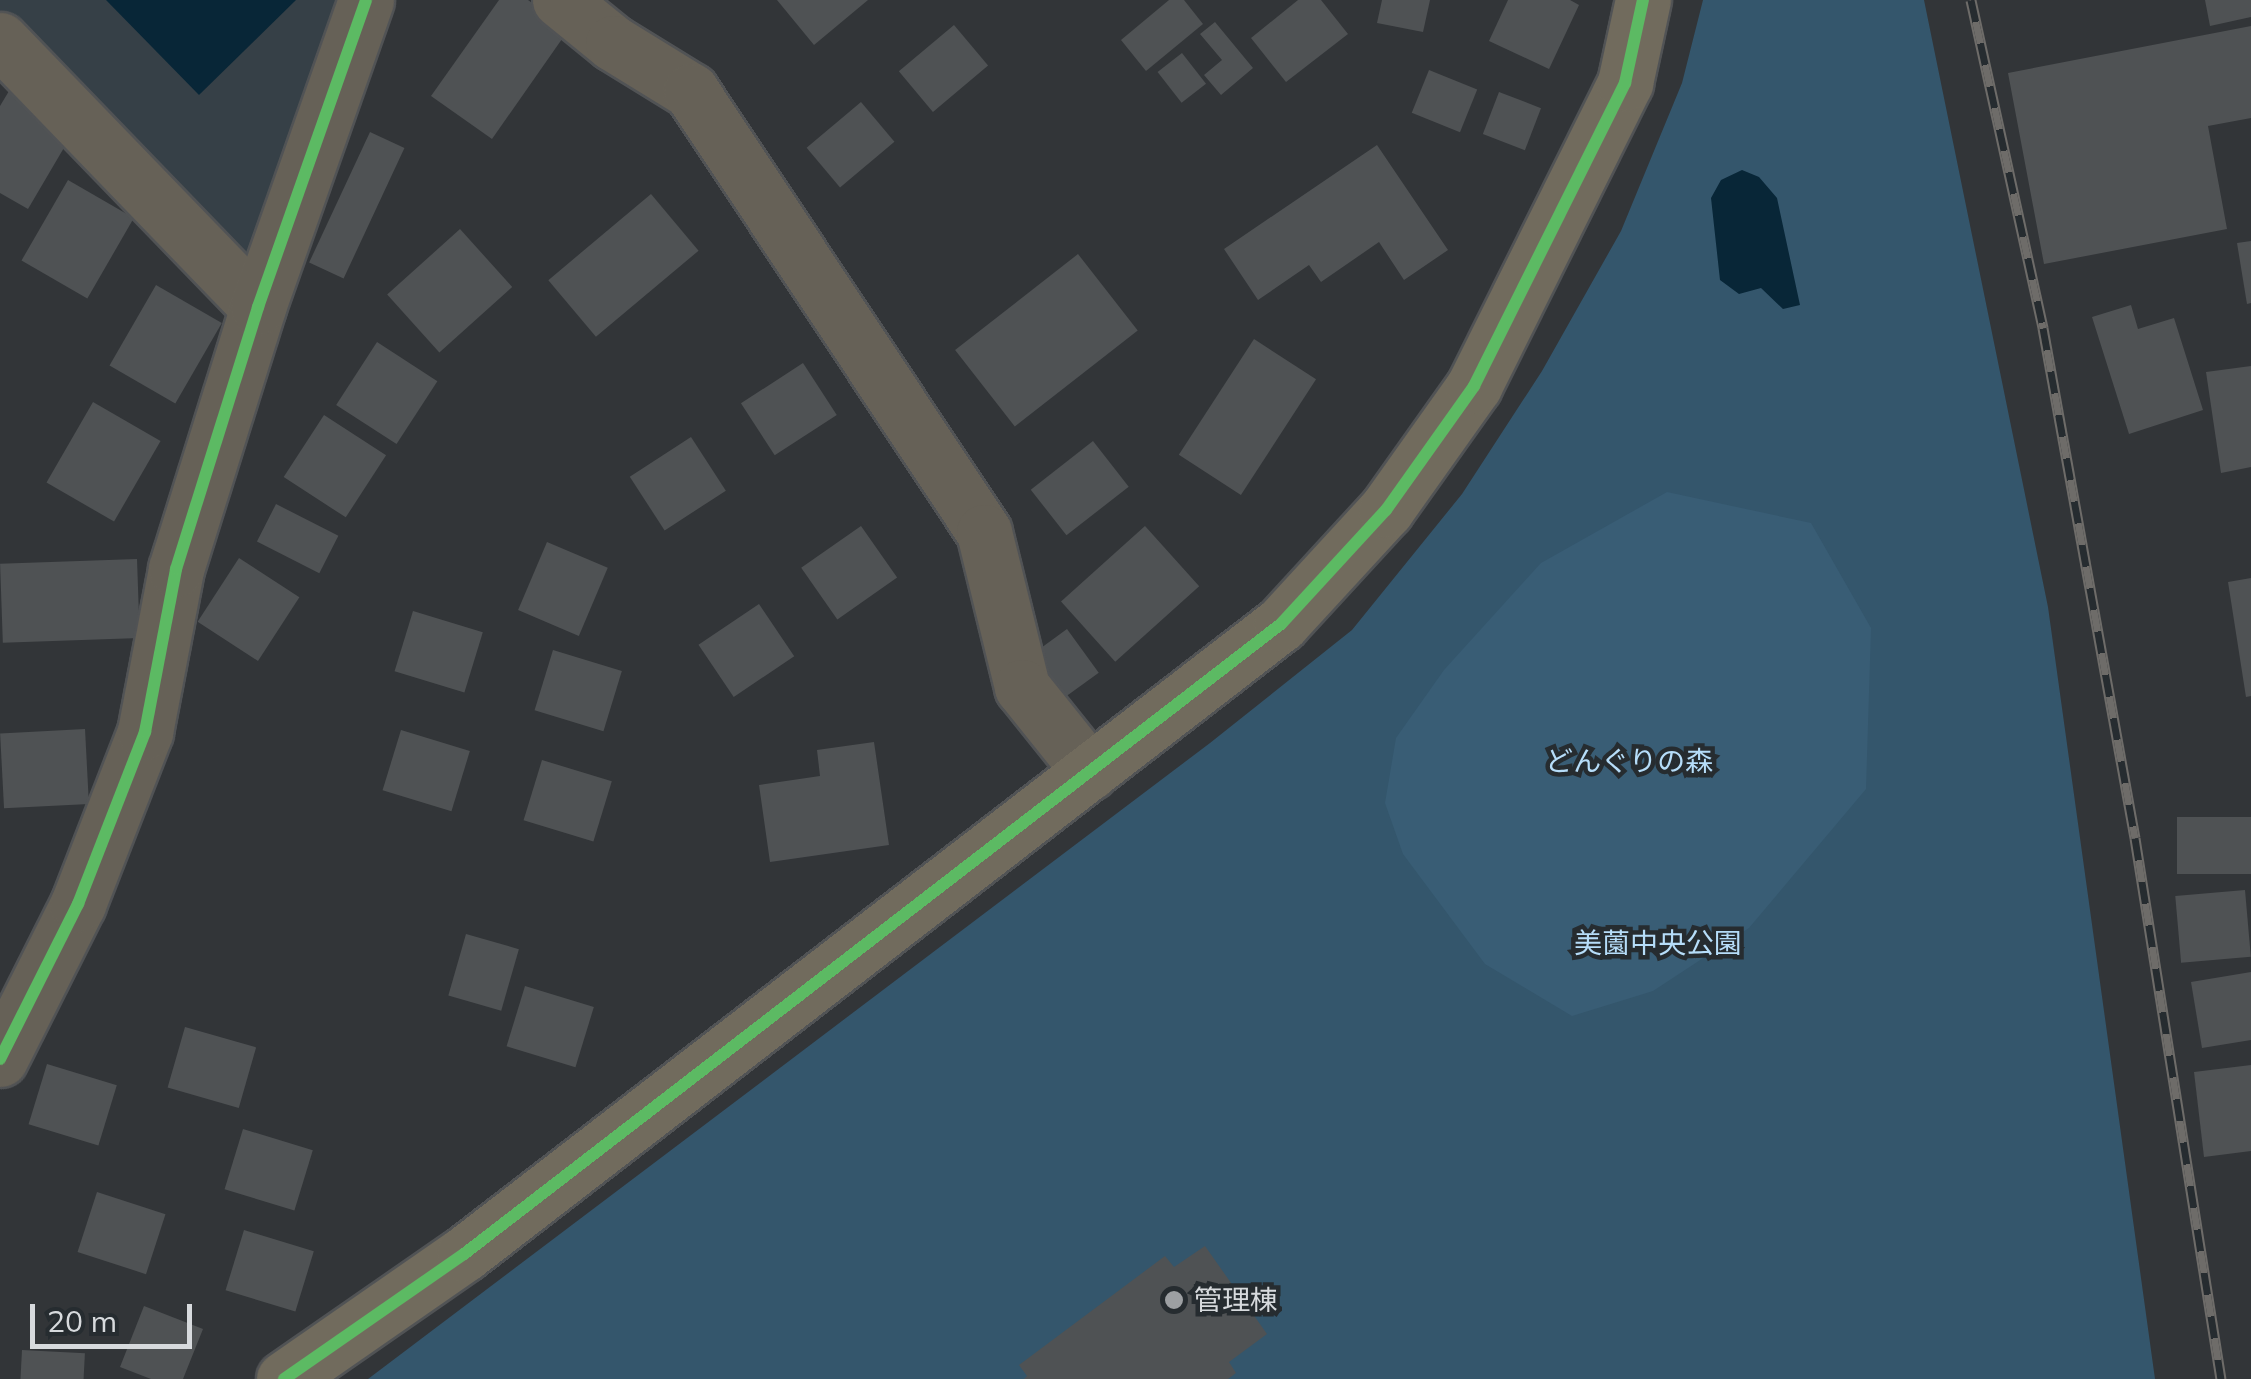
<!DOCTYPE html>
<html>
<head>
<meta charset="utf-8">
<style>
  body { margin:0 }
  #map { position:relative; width:2251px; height:1379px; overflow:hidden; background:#323538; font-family:Mulish,"Noto Sans JP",sans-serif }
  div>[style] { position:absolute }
  .built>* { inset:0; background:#364047 }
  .green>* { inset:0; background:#34566c }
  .forest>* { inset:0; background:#395d75 }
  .water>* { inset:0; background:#082637 }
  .building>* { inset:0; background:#4f5254; transform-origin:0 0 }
  .roads { filter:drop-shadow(2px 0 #515355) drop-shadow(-2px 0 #515355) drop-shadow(0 2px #515355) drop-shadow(0 -2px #515355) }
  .street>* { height:55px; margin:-27.5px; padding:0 27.5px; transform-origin:27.5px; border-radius:27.5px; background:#666157 }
  .secondary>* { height:55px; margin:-27.5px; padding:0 27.5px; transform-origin:27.5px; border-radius:27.5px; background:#716b5d }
  .rail>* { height:11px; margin-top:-5.5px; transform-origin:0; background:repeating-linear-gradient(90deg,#262c30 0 22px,#6e6c69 0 44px); box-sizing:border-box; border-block:2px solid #6e6c69 }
  .cycleway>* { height:12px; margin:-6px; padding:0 6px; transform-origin:6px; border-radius:6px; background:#5cba63 }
  .dots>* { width:28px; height:28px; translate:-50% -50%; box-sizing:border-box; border:5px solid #262c30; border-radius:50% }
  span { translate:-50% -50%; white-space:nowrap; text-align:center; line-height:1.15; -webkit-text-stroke:9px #262c30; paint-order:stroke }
  .park-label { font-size:28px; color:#b6ddf9 }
  .poi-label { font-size:28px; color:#d7dadd }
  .left { translate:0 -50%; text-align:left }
  .scale { position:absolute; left:30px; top:1304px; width:162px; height:45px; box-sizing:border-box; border:5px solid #d7dadd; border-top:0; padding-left:12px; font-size:30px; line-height:35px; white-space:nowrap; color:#d7dadd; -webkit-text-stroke:8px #262c30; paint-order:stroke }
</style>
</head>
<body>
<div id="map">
  <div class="built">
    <i style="clip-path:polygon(0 0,353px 0,243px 266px,0 21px)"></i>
  </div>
  <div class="green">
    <i style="clip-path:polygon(1703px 0,1924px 0,2048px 607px,2155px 1379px,368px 1379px,1210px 743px,1352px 630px,1462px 494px,1542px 371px,1621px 231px,1682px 83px)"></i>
  </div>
  <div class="forest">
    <i style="clip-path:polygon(1667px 492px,1811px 523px,1871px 628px,1866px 789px,1749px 928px,1653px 991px,1572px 1016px,1485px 964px,1403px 854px,1385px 803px,1396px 738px,1444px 670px,1541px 563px)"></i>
  </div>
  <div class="water">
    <i style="clip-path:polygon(106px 0,296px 0,199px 95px)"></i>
    <i style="clip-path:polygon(1742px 170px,1759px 177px,1777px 198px,1800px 305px,1783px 309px,1761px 288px,1739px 294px,1720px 280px,1711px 198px,1721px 180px)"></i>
  </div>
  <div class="building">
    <i style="clip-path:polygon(499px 0,528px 0,569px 29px,492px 139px,431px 96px)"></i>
    <i style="clip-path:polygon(777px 0,868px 0,814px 45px)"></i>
    <i style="clip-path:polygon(1169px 0,1184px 0,1203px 24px,1146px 71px,1121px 40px)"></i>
    <i style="clip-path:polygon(1298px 0,1321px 0,1348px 34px,1286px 82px,1251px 38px)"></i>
    <i style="clip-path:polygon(1382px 0,1430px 0,1423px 32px,1377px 23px)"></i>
    <i style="clip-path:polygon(1508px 0,1570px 0,1579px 5px,1549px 69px,1489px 41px)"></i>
    <i style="clip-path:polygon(2205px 0,2251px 0,2251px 17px,2210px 26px)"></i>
    <i style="clip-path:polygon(1215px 22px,1253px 68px,1221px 95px,1204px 75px,1222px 60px,1200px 34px)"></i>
    <i style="left:954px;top:25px;width:53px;height:72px;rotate:50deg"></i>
    <i style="clip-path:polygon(2251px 26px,2251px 118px,2208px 126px,2227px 229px,2044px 264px,2008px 73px)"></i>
    <i style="left:1182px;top:53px;width:39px;height:31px;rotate:52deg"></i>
    <i style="left:1429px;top:70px;width:52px;height:46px;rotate:22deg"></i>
    <i style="clip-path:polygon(9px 91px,75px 129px,28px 209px,0 193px,0 106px)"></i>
    <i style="left:1499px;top:92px;width:45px;height:45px;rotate:21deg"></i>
    <i style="left:861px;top:102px;width:52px;height:71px;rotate:50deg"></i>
    <i style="left:370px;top:132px;width:38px;height:144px;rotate:25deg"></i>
    <i style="clip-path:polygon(1377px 145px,1448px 250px,1404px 280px,1379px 242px,1321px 282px,1309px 265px,1258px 300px,1224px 249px)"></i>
    <i style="left:68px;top:180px;width:76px;height:93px;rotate:30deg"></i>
    <i style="left:651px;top:194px;width:74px;height:134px;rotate:50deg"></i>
    <i style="left:460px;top:229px;width:78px;height:98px;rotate:48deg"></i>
    <i style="clip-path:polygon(2251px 241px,2251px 303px,2247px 304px,2237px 243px)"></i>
    <i style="left:1078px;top:254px;width:97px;height:156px;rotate:52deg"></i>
    <i style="left:156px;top:285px;width:76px;height:93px;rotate:30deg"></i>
    <i style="clip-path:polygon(2131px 305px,2138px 329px,2174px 318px,2203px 410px,2129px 434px,2092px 317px)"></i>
    <i style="left:1254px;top:339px;width:74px;height:138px;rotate:33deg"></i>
    <i style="left:377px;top:342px;width:72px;height:75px;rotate:33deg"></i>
    <i style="left:803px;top:363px;width:62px;height:74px;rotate:57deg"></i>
    <i style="clip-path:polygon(2251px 366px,2251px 467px,2221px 473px,2206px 372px)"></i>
    <i style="left:93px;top:402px;width:78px;height:93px;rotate:30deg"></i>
    <i style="left:324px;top:415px;width:74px;height:74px;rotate:33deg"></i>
    <i style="left:691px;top:437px;width:64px;height:73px;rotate:57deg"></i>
    <i style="left:1093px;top:441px;width:58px;height:79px;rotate:52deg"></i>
    <i style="left:276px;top:504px;width:70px;height:42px;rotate:27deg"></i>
    <i style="left:861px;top:526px;width:63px;height:73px;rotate:55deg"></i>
    <i style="left:1145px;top:526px;width:81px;height:113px;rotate:48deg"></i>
    <i style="left:547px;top:542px;width:66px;height:74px;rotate:23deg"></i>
    <i style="left:239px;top:558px;width:72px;height:76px;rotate:33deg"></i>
    <i style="left:137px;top:559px;width:79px;height:137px;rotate:88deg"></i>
    <i style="clip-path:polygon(2251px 578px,2251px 696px,2246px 697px,2228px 582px)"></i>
    <i style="left:759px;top:604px;width:63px;height:73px;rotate:56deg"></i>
    <i style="left:413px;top:611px;width:73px;height:63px;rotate:17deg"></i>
    <i style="left:1067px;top:629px;width:54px;height:47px;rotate:54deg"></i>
    <i style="left:553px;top:650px;width:72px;height:63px;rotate:17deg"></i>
    <i style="left:85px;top:729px;width:75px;height:85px;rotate:87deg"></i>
    <i style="left:401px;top:730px;width:72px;height:63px;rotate:17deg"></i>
    <i style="clip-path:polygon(874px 742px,889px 845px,770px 862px,759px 785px,820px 776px,817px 750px)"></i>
    <i style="left:542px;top:760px;width:73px;height:63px;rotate:17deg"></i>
    <i style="left:2251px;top:817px;width:57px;height:74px;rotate:90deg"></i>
    <i style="left:2245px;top:890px;width:67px;height:70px;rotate:85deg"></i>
    <i style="left:466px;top:934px;width:55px;height:64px;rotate:16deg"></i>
    <i style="clip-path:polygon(2251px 972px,2251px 1040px,2202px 1048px,2191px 982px)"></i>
    <i style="left:525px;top:986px;width:72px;height:63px;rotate:17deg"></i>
    <i style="left:185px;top:1027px;width:74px;height:63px;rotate:16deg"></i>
    <i style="left:47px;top:1064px;width:73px;height:63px;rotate:17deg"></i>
    <i style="clip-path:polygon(2251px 1065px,2251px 1151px,2204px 1157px,2194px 1072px)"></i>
    <i style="left:243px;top:1129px;width:73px;height:63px;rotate:17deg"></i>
    <i style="left:97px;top:1192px;width:72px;height:63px;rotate:18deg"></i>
    <i style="left:244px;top:1230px;width:73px;height:63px;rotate:17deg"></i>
    <i style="clip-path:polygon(1205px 1246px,1267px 1334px,1229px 1362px,1236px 1373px,1228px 1379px,1024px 1379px,1027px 1376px,1019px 1365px,1165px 1256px,1174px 1267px)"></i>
    <i style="clip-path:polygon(144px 1306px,203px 1329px,183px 1379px,151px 1379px,120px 1367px)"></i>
    <i style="left:22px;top:1350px;width:63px;height:29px;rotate:3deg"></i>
  </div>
  <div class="roads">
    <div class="street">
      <i style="left:560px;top:0;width:68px;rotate:39.1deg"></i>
      <i style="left:613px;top:43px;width:92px;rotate:31.6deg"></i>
      <i style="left:691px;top:91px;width:529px;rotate:56.4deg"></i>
      <i style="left:984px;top:532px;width:160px;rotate:76.2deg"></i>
      <i style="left:1022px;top:687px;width:109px;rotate:51.3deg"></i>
      <i style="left:0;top:40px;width:371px;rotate:46deg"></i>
      <i style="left:0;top:1059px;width:174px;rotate:-63.3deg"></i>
      <i style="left:78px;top:904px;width:185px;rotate:-68.7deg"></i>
      <i style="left:145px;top:732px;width:166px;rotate:-79.2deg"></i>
      <i style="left:176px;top:569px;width:275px;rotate:-72.6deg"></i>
      <i style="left:258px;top:307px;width:325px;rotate:-70.6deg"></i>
    </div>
    <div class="secondary">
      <i style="left:284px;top:1379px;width:219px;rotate:-34.8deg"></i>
      <i style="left:464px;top:1254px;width:1032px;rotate:-37.64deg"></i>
      <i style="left:1281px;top:624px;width:155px;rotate:-47.4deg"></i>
      <i style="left:1386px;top:510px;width:152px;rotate:-54.6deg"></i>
      <i style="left:1474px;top:386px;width:339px;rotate:-63.5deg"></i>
      <i style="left:1625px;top:83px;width:85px;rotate:-77.8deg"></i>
    </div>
  </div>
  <div class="rail">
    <i style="left:1971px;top:0;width:336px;rotate:77.6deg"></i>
    <i style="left:2043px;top:328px;width:518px;rotate:79.77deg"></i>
    <i style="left:2135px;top:838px;width:548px;rotate:80.97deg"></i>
  </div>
  <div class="cycleway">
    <i style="left:0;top:1059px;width:174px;rotate:-63.3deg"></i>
    <i style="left:78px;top:904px;width:185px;rotate:-68.7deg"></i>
    <i style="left:145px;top:732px;width:166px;rotate:-79.2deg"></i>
    <i style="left:176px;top:569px;width:275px;rotate:-72.6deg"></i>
    <i style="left:258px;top:307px;width:325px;rotate:-70.6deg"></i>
    <i style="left:284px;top:1379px;width:219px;rotate:-34.8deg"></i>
    <i style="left:464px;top:1254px;width:1032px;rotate:-37.64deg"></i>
    <i style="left:1281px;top:624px;width:155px;rotate:-47.4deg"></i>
    <i style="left:1386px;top:510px;width:152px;rotate:-54.6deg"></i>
    <i style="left:1474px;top:386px;width:339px;rotate:-63.5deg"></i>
    <i style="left:1625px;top:83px;width:85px;rotate:-77.8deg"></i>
  </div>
  <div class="dots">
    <i style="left:1174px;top:1300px;background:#9da0a3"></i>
  </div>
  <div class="park-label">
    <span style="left:1629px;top:761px">どんぐりの森</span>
    <span style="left:1658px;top:943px">美薗中央公園</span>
  </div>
  <div class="poi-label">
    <span class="left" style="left:1194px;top:1300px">管理棟</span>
  </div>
  <div class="scale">20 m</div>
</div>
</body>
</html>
